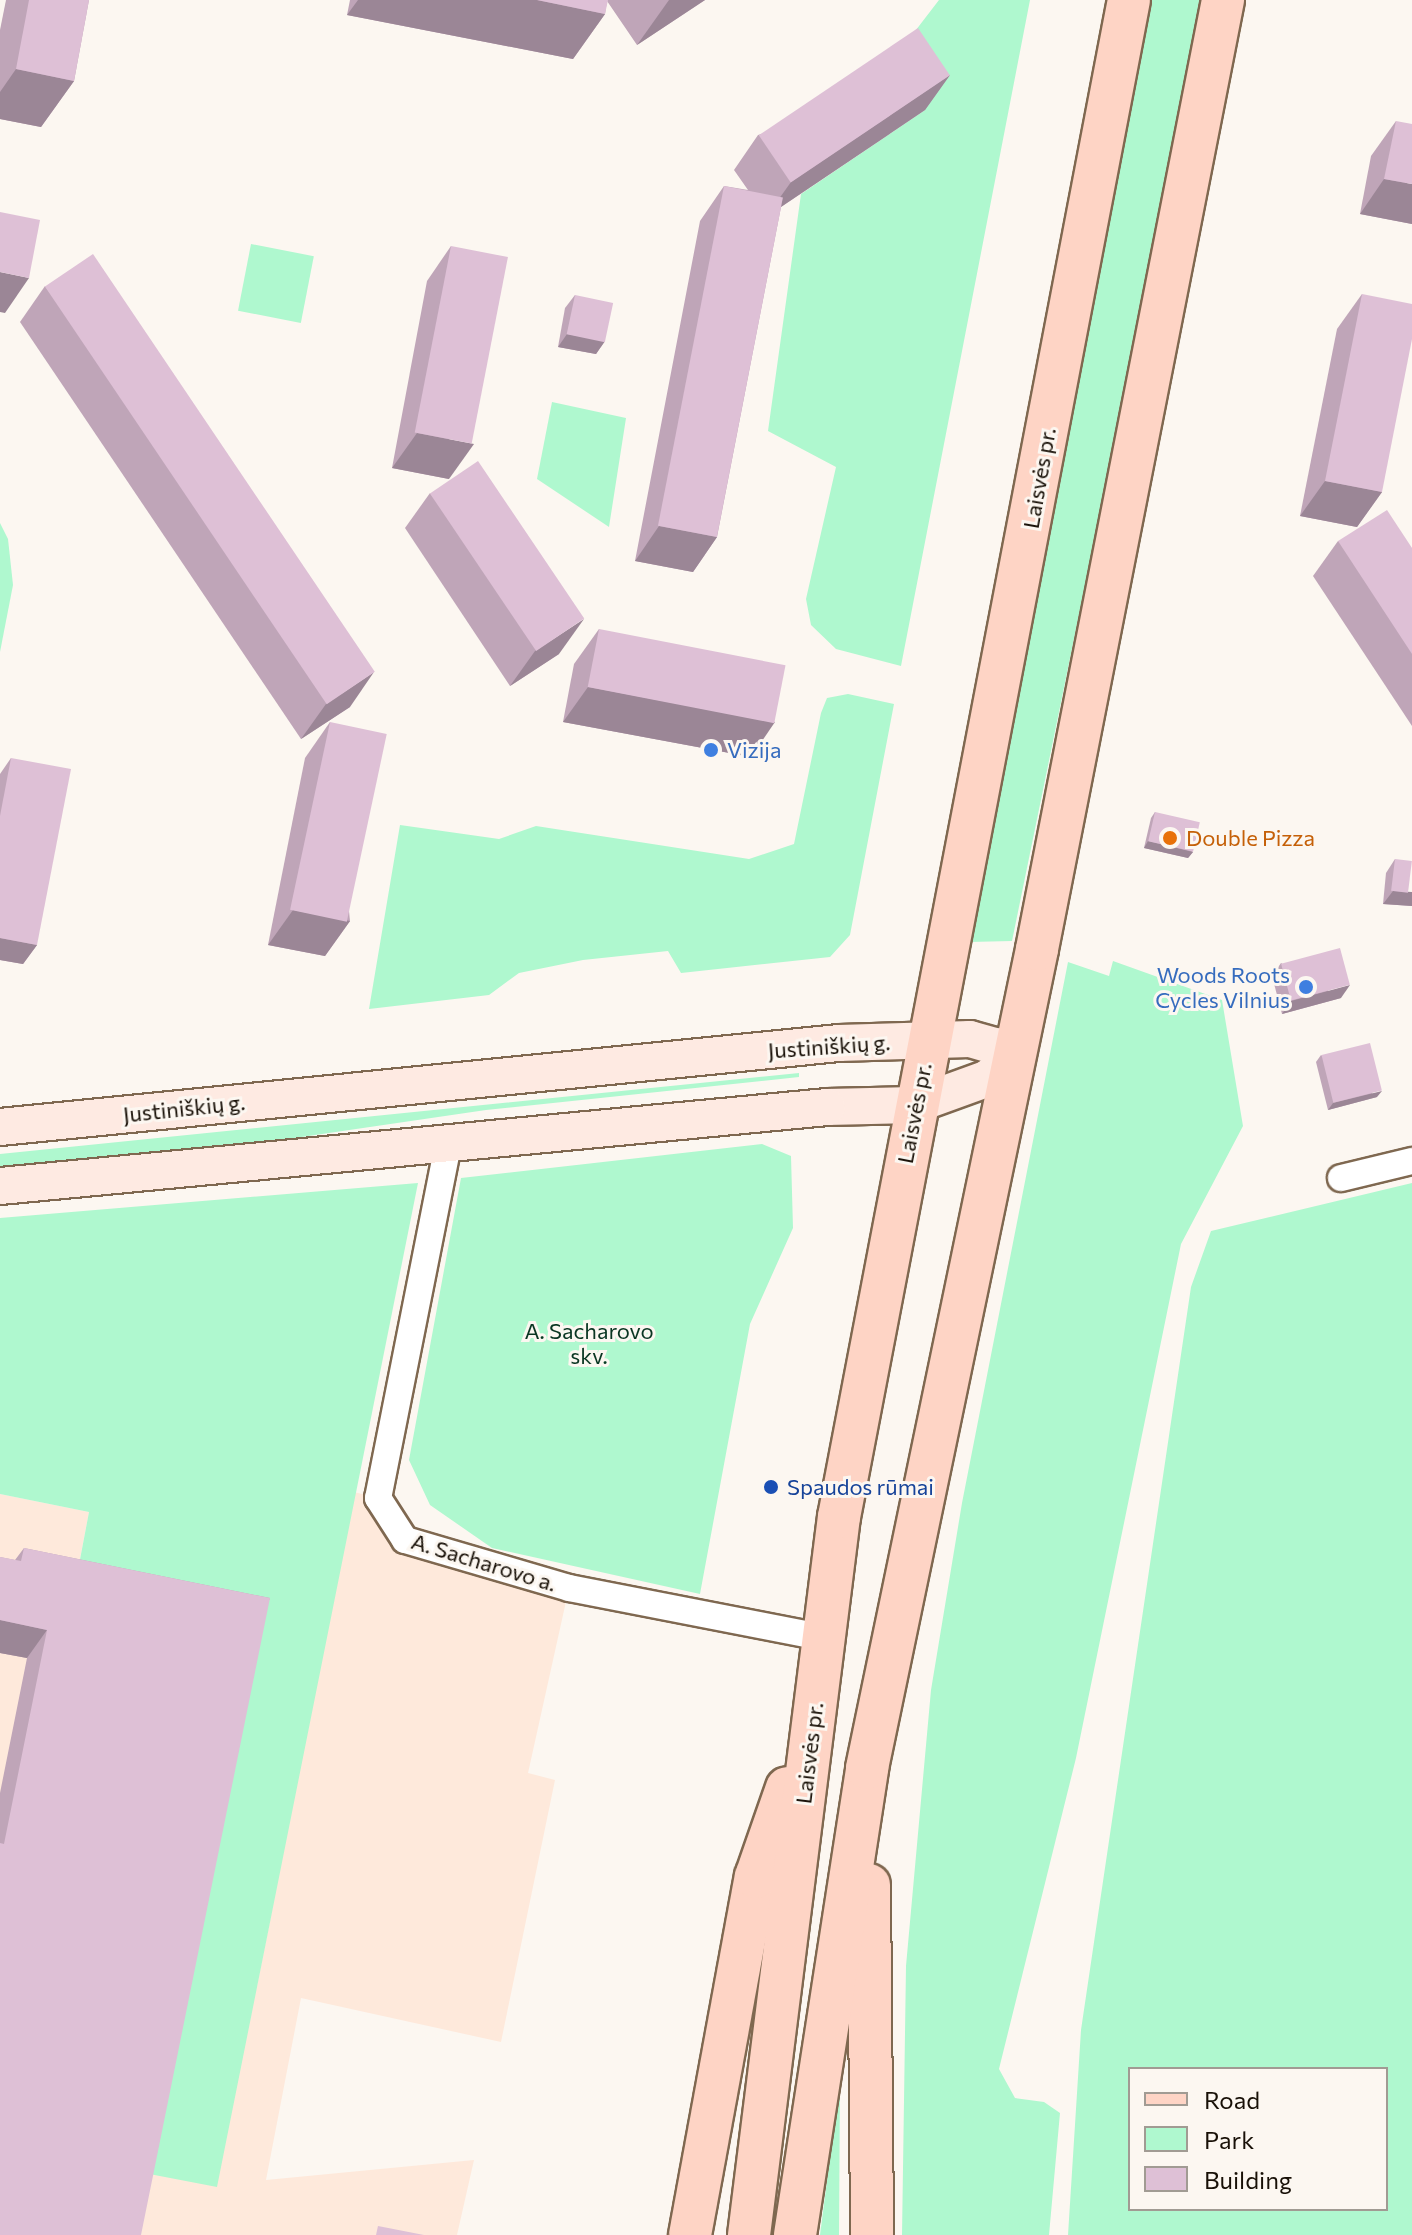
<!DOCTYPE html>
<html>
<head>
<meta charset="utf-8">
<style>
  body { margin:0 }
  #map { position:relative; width:1412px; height:2235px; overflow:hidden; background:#fcf7f1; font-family:Commissioner,sans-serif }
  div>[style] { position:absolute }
  .commercial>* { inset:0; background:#fee9db }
  .green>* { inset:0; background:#aff8cf; transform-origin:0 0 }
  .roads { filter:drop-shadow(2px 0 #7f6850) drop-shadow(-2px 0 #7f6850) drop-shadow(0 2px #7f6850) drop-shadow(0 -2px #7f6850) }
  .minor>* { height:26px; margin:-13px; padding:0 13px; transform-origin:13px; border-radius:13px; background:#fff }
  .secondary>* { height:36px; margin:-18px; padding:0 18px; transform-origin:18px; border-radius:18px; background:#feeae2 }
  .primary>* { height:42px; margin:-21px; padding:0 21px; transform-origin:21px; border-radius:21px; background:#fed4c5 }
  .wall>* { inset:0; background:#bfa5b8 }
  .shaded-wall>* { inset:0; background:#9b8696 }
  .building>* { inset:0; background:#dec0d6; transform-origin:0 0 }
  .dots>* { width:22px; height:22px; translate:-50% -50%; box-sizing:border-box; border:4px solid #fcf7f1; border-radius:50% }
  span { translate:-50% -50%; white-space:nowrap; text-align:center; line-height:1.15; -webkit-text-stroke:6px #fcf7f1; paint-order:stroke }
  .street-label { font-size:22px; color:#181007 }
  .shop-label { font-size:22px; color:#366cbe }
  .left { translate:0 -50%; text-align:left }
  .right { translate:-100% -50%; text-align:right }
  .food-label { font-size:22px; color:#c56008 }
  .park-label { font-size:22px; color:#0a3622 }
  .transit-label { font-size:22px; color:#164399 }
  .legend { position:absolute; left:1128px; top:2067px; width:260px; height:144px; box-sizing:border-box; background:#fcf7f1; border:2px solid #a19b93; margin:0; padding:10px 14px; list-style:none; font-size:24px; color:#181007 }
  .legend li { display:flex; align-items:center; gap:16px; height:40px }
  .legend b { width:40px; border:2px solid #a19b93 }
</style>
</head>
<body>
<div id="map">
  <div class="commercial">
    <i style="clip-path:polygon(354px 1492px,378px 1498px,405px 1540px,569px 1588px,528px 1773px,555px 1780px,501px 2042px,301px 1998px,266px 2180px,474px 2160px,457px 2235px,0 2235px,0 1494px,89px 1512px,74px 1590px,257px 1986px)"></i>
  </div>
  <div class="green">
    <i style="clip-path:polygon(939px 0,1030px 0,901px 666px,836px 649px,811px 625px,806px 599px,836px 467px,768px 431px,801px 194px,925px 110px,909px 39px)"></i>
    <i style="clip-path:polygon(1152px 0,1205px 0,1012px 941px,969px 942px)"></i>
    <i style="left:251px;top:244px;width:64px;height:68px;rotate:11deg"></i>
    <i style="clip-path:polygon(552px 402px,626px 418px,609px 527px,537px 479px)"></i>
    <i style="clip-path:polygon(0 523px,8px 539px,13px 585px,0 652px)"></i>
    <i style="clip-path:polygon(848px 694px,894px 704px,850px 935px,830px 957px,681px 973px,668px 951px,583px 960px,519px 973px,489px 995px,369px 1009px,400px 825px,499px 839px,536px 826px,749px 859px,794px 844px,821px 713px,827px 698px)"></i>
    <i style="clip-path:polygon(1113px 961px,1222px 1000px,1243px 1126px,1181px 1244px,1076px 1758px,999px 2069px,1015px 2098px,1044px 2102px,1060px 2113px,1049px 2235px,902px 2235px,906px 1966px,931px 1690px,962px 1503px,1068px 962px,1109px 976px)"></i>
    <i style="clip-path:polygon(799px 1073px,799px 1077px,486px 1110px,281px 1140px,0 1167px,0 1154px)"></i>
    <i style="clip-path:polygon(762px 1144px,791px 1156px,793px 1228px,750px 1324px,700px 1594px,492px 1548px,430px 1505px,409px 1460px,461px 1178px)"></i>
    <i style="clip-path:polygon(418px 1183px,217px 2187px,139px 2172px,74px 1591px,89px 1512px,0 1494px,0 1218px)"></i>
    <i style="clip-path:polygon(evenodd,1412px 1183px,1412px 2235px,1068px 2235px,1081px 2030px,1191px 1287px,1211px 1231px,1412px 1183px,1130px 2069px,1386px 2069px,1386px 2209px,1130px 2209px,1130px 2069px)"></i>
    <i style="clip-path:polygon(840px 2080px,839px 2235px,820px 2235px)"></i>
  </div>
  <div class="roads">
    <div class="minor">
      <i style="left:448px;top:1145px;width:360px;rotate:101.2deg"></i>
      <i style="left:378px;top:1498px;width:50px;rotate:57.3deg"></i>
      <i style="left:405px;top:1540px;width:171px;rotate:16.3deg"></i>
      <i style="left:569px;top:1588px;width:258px;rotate:11deg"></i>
      <i style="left:1341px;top:1178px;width:73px;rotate:-13.5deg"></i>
    </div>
    <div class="secondary">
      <i style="left:0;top:1127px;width:843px;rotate:-5.72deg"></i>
      <i style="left:839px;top:1043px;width:131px;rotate:-1.7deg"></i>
      <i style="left:970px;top:1039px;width:26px;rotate:16deg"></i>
      <i style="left:995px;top:1046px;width:22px;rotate:36deg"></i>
      <i style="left:1013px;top:1059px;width:34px;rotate:143deg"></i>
      <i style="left:986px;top:1079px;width:77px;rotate:160.1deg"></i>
      <i style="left:914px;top:1105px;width:87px;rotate:178.7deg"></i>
      <i style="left:827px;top:1107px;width:831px;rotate:174.54deg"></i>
    </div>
    <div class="primary">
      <i style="left:869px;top:1885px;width:350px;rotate:89.5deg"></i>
      <i style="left:690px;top:2235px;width:364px;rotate:-79.6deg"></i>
      <i style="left:756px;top:1877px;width:94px;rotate:-70.8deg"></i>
      <i style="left:749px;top:2235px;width:724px;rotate:-82.86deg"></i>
      <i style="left:839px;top:1517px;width:1544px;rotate:-79.18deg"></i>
      <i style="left:795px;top:2235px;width:473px;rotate:-81.2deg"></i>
      <i style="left:867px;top:1768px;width:836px;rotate:-78.27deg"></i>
      <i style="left:1037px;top:949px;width:967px;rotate:-78.91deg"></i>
    </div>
  </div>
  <div class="wall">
    <i style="clip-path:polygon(6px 0,89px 0,74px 81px,41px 127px,0 119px,0 30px)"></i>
    <i style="clip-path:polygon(350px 0,705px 0,637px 45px,607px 1px,605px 14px,573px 59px,347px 15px)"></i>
    <i style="clip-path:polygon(950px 75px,925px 110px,781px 207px,717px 537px,693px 572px,635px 561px,700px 221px,724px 186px,748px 190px,734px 170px,758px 135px)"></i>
    <i style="clip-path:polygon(1396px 121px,1412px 224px,1360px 214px,1371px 156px)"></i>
    <i style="clip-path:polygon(451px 246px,449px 479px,392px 468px,427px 281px)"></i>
    <i style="clip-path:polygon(45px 286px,350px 707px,301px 739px,20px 322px)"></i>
    <i style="clip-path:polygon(1362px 294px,1382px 492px,1357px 527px,1300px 516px,1337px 329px)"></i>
    <i style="clip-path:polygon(575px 295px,605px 341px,596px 354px,558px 347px,565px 308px)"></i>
    <i style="clip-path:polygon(430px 493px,559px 654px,510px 686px,405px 528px)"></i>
    <i style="clip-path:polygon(1338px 541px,1412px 548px,1412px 726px,1313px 576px)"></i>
    <i style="clip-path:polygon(599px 629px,751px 757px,563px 722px,574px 664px)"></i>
    <i style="clip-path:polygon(330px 722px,350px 921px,325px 956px,268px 945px,305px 758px)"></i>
    <i style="clip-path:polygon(11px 758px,37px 945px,23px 964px,0 960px,0 774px)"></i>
    <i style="clip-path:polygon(1155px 812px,1193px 852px,1188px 858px,1144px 848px,1151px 818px)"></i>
    <i style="clip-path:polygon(1395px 859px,1412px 906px,1383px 904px,1386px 873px)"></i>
    <i style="clip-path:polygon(1281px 963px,1341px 998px,1282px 1014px,1272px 976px)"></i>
    <i style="clip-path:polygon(1321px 1055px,1377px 1097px,1328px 1110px,1316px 1062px)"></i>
    <i style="clip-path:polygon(24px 1548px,270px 1598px,0 2235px,0 1793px,27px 1658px,0 1653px,0 1557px,15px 1560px)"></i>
  </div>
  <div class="shaded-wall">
    <i style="clip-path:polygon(358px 0,537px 0,605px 14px,573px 59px,347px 15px)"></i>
    <i style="clip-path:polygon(669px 0,705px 0,637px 45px)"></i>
    <i style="clip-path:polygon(16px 69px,74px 81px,41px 127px,0 119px,0 92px)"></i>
    <i style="clip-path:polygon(950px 75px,925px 110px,766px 217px,791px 182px)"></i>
    <i style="clip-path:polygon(1384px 179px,1412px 184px,1412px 224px,1360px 214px)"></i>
    <i style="clip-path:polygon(0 272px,29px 278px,5px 313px,0 312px)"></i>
    <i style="clip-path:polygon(567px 334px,605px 341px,596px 354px,558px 347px)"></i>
    <i style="clip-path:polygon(417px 433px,474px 444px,449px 479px,392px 468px)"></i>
    <i style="clip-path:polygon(1325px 481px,1382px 492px,1357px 527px,1300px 516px)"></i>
    <i style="clip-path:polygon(659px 526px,717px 537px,693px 572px,635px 561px)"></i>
    <i style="clip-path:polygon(584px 619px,559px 654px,510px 686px,535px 651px)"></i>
    <i style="clip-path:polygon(374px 672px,350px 707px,301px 739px,326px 704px)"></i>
    <i style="clip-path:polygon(588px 687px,775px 722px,751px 757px,563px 722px)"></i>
    <i style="clip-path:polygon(1148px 841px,1193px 852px,1188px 858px,1144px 848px)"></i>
    <i style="clip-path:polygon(1393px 891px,1412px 892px,1412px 906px,1383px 904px)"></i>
    <i style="clip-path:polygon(293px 910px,350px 921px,325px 956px,268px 945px)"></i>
    <i style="clip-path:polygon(0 938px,37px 945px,23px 964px,0 960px)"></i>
    <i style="clip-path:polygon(1350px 985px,1341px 998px,1282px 1014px,1291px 1001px)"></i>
    <i style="clip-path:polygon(1382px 1091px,1377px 1097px,1328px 1110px,1333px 1103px)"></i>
    <i style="clip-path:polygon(0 1620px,47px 1630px,27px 1658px,0 1653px)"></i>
  </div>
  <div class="building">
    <i style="clip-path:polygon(29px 0,89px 0,74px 81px,16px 69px)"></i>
    <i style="clip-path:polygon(537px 0,608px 0,605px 14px)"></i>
    <i style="left:918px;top:28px;width:57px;height:192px;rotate:56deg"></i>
    <i style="clip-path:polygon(1396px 121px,1412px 124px,1412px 184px,1384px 179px)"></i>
    <i style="left:724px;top:186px;width:60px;height:346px;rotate:11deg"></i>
    <i style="clip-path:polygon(0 212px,40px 220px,29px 278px,0 272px)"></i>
    <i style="left:451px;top:246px;width:58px;height:190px;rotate:11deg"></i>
    <i style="left:93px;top:254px;width:504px;height:58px;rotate:56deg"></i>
    <i style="clip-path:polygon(1362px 294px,1412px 304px,1412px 339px,1382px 492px,1325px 481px)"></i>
    <i style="left:575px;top:295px;width:39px;height:40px;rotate:12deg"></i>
    <i style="left:478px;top:461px;width:190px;height:58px;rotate:56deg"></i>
    <i style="clip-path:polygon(1387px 510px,1412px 548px,1412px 654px,1338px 541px)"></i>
    <i style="left:599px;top:629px;width:190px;height:59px;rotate:11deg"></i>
    <i style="left:330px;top:722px;width:58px;height:192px;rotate:12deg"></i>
    <i style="clip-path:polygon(11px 758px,71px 769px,37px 945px,0 938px,0 816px)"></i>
    <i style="left:1155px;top:812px;width:46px;height:30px;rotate:13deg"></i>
    <i style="left:1395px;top:859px;width:17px;height:32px;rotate:7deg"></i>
    <i style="left:1340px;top:948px;width:38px;height:61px;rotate:75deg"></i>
    <i style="left:1370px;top:1043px;width:49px;height:50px;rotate:76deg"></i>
    <i style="clip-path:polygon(24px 1548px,270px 1598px,141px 2235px,0 2235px,0 1843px,4px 1844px,47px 1630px,0 1620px,0 1557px,21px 1561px)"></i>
    <i style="clip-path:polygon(378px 2226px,424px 2235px,376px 2235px)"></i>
  </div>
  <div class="dots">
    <i style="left:711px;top:750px;background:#3f7fe0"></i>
    <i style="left:1170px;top:838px;background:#e8710a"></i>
    <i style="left:1306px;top:987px;background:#3f7fe0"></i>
    <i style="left:771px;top:1487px;background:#1a4fb4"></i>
  </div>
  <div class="street-label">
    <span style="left:1039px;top:478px;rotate:-80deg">Laisvės pr.</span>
    <span style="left:829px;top:1046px;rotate:-4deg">Justiniškių g.</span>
    <span style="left:184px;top:1108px;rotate:-6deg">Justiniškių g.</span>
    <span style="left:914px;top:1113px;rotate:-79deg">Laisvės pr.</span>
    <span style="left:484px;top:1562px;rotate:17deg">A. Sacharovo a.</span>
    <span style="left:809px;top:1753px;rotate:-83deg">Laisvės pr.</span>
  </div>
  <div class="shop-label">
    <span class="left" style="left:727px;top:750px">Vizija</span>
    <span class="right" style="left:1290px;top:987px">Woods Roots<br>Cycles Vilnius</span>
  </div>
  <div class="food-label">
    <span class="left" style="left:1186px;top:838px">Double Pizza</span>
  </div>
  <div class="park-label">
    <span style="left:589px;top:1343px">A. Sacharovo<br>skv.</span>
  </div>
  <div class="transit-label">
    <span class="left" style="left:787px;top:1487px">Spaudos rūmai</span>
  </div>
  <ul class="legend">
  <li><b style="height:10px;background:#fed4c5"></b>Road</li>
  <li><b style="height:22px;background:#aff8cf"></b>Park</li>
  <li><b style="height:22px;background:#dec0d6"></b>Building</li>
  </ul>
</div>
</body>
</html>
